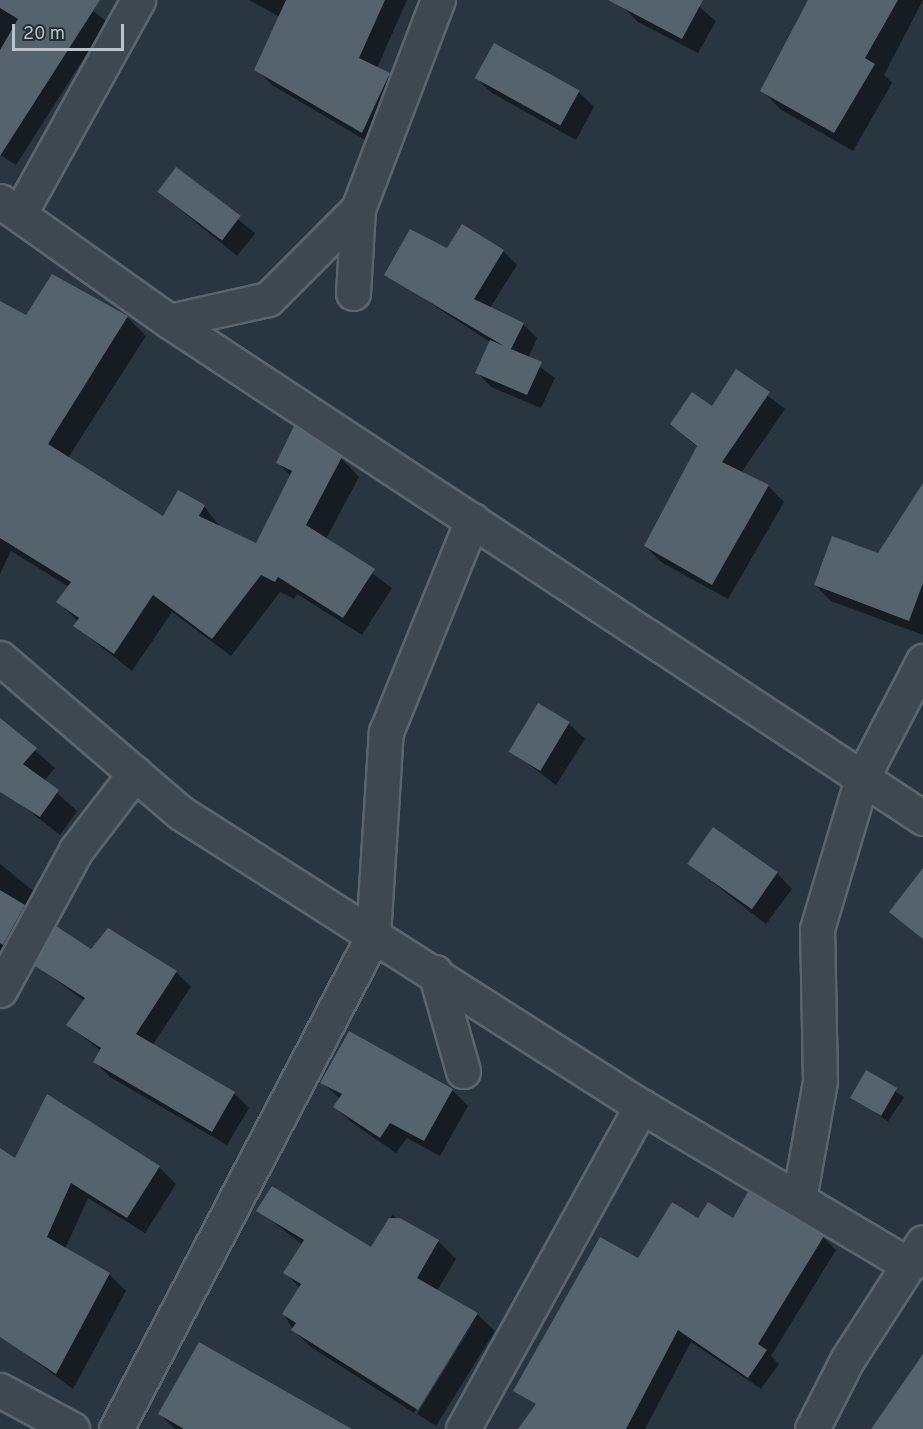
<!DOCTYPE html>
<html>
<head>
<meta charset="utf-8">
<style>
  body { margin:0 }
  #map { position:relative; width:923px; height:1429px; overflow:hidden; background:#293640; font-family:Overpass,sans-serif }
  div>[style] { position:absolute }
  .shadow>* { inset:0; background:#0007; transform-origin:0 0 }
  .building>* { inset:0; background:#54636c; transform-origin:0 0 }
  .roads { filter:drop-shadow(2px 0 #5b656d) drop-shadow(-2px 0 #5b656d) drop-shadow(0 2px #5b656d) drop-shadow(0 -2px #5b656d) }
  .street>* { height:33px; margin:-16.5px; padding:0 16.5px; transform-origin:16.5px; border-radius:16.5px; background:#3d4850 }
  span { translate:-50% -50%; white-space:nowrap; text-align:center; line-height:1.15; -webkit-text-stroke:6px #212d35; paint-order:stroke }
  .scale { position:absolute; left:12px; top:24px; width:112px; height:27px; box-sizing:border-box; border:3px solid #bac2ca; border-top:0; padding-left:8px; font-size:18px; line-height:21px; white-space:nowrap; color:#bac2ca; -webkit-text-stroke:4px #212d35; paint-order:stroke }
</style>
</head>
<body>
<div id="map">
  <div class="shadow">
    <i style="clip-path:polygon(0 0,80px 0,107px 22px,16px 165px,0 155px)"></i>
    <i style="clip-path:polygon(249px 0,407px 0,377px 68px,405px 90px,377px 147px,272px 85px,256px 69px,280px 17px)"></i>
    <i style="clip-path:polygon(625px 0,691px 0,716px 21px,698px 53px,638px 22px,622px 6px)"></i>
    <i style="clip-path:polygon(811px 0,923px 0,884px 75px,892px 83px,853px 151px,780px 109px,762px 90px)"></i>
    <i style="clip-path:polygon(476px 78px,579px 92px,594px 107px,576px 140px,492px 93px)"></i>
    <i style="left:176px;top:169px;width:102px;height:29px;rotate:39deg"></i>
    <i style="clip-path:polygon(447px 250px,503px 251px,517px 265px,490px 308px,523px 324px,537px 338px,528px 358px,555px 378px,541px 408px,491px 387px,477px 372px,490px 342px,386px 274px)"></i>
    <i style="clip-path:polygon(52px 276px,127px 317px,146px 336px,68px 458px,163px 519px,178px 492px,204px 506px,221px 528px,257px 545px,291px 476px,278px 463px,341px 458px,359px 477px,326px 539px,392px 588px,362px 635px,297px 594px,294px 599px,280px 592px,231px 656px,172px 612px,132px 671px,75px 626px,78px 621px,58px 602px,69px 587px,11px 551px,0 574px,0 303px,27px 317px)"></i>
    <i style="clip-path:polygon(737px 372px,785px 409px,741px 473px,768px 486px,784px 502px,728px 599px,661px 562px,645px 546px,698px 448px,672px 424px,712px 408px)"></i>
    <i style="clip-path:polygon(923px 486px,923px 635px,831px 601px,815px 585px,879px 555px)"></i>
    <i style="clip-path:polygon(0 720px,55px 768px,44px 781px,77px 811px,60px 835px,0 788px)"></i>
    <i style="clip-path:polygon(569px 724px,585px 739px,556px 785px,511px 751px)"></i>
    <i style="clip-path:polygon(0 864px,46px 901px,0 985px)"></i>
    <i style="clip-path:polygon(689px 864px,777px 873px,792px 889px,766px 924px)"></i>
    <i style="clip-path:polygon(92px 951px,176px 972px,191px 987px,152px 1046px,234px 1093px,249px 1108px,227px 1145px,110px 1077px,95px 1062px,101px 1051px,68px 1025px,84px 1001px,36px 965px)"></i>
    <i style="left:867px;top:1072px;width:45px;height:29px;rotate:34deg"></i>
    <i style="clip-path:polygon(322px 1082px,452px 1090px,468px 1106px,440px 1156px,407px 1138px,396px 1153px,351px 1122px,335px 1107px,340px 1099px)"></i>
    <i style="clip-path:polygon(47px 1096px,159px 1167px,176px 1184px,145px 1233px,88px 1198px,65px 1249px,109px 1274px,126px 1291px,73px 1389px,7px 1340px,0 1307px,0 1150px,15px 1160px)"></i>
    <i style="clip-path:polygon(258px 1210px,371px 1249px,392px 1215px,438px 1241px,456px 1259px,437px 1291px,477px 1314px,495px 1331px,436px 1426px,417px 1414px,477px 1317px,414px 1413px,311px 1347px,293px 1330px,284px 1314px,300px 1288px,285px 1272px,303px 1245px)"></i>
    <i style="clip-path:polygon(699px 1220px,734px 1220px,823px 1237px,836px 1250px,771px 1356px,779px 1364px,761px 1389px,691px 1342px,645px 1429px,613px 1429px,639px 1260px)"></i>
    <i style="clip-path:polygon(160px 1414px,349px 1429px,175px 1429px)"></i>
  </div>
  <div class="building">
    <i style="clip-path:polygon(0 0,100px 0,0 156px,0 50px,18px 19px,0 8px)"></i>
    <i style="clip-path:polygon(286px 0,385px 0,359px 58px,390px 73px,362px 133px,254px 70px)"></i>
    <i style="clip-path:polygon(608px 0,703px 0,682px 39px)"></i>
    <i style="clip-path:polygon(808px 0,898px 0,865px 58px,875px 64px,834px 133px,760px 91px)"></i>
    <i style="left:494px;top:43px;width:98px;height:40px;rotate:29deg"></i>
    <i style="left:176px;top:167px;width:81px;height:31px;rotate:37deg"></i>
    <i style="clip-path:polygon(462px 224px,504px 250px,474px 299px,524px 323px,511px 349px,542px 362px,527px 395px,475px 373px,490px 340px,504px 346px,384px 275px,410px 229px,447px 248px)"></i>
    <i style="clip-path:polygon(52px 274px,128px 316px,48px 444px,163px 516px,178px 490px,205px 505px,199px 516px,256px 543px,292px 471px,276px 463px,294px 426px,342px 457px,306px 525px,375px 569px,343px 618px,278px 577px,275px 582px,261px 575px,212px 639px,153px 595px,114px 654px,73px 626px,79px 618px,56px 602px,71px 582px,0 538px,0 301px,26px 315px)"></i>
    <i style="clip-path:polygon(736px 369px,770px 392px,722px 462px,769px 485px,712px 585px,644px 546px,697px 446px,670px 424px,692px 392px,712px 406px)"></i>
    <i style="clip-path:polygon(923px 483px,923px 583px,909px 621px,814px 585px,832px 536px,878px 553px)"></i>
    <i style="left:538px;top:703px;width:37px;height:57px;rotate:31deg"></i>
    <i style="clip-path:polygon(0 718px,37px 748px,23px 764px,59px 790px,40px 817px,0 792px)"></i>
    <i style="left:713px;top:827px;width:79px;height:45px;rotate:35deg"></i>
    <i style="clip-path:polygon(923px 868px,923px 939px,889px 912px)"></i>
    <i style="clip-path:polygon(0 890px,25px 905px,3px 945px,0 943px)"></i>
    <i style="clip-path:polygon(56px 926px,91px 949px,108px 928px,177px 971px,136px 1034px,235px 1092px,212px 1132px,93px 1062px,101px 1048px,66px 1025px,85px 998px,35px 966px)"></i>
    <i style="clip-path:polygon(349px 1031px,453px 1089px,424px 1141px,390px 1123px,380px 1138px,333px 1107px,342px 1094px,320px 1083px)"></i>
    <i style="left:866px;top:1070px;width:36px;height:32px;rotate:30deg"></i>
    <i style="clip-path:polygon(47px 1094px,160px 1166px,127px 1218px,71px 1183px,47px 1237px,110px 1273px,56px 1374px,0 1337px,0 1148px,15px 1158px)"></i>
    <i style="clip-path:polygon(272px 1186px,371px 1247px,389px 1218px,400px 1218px,439px 1240px,417px 1278px,478px 1313px,418px 1410px,291px 1330px,296px 1323px,282px 1314px,301px 1284px,283px 1273px,304px 1240px,256px 1211px)"></i>
    <i style="clip-path:polygon(748px 1192px,824px 1236px,758px 1344px,767px 1350px,748px 1378px,678px 1330px,626px 1429px,518px 1429px,536px 1404px,513px 1391px,600px 1237px,638px 1258px,672px 1202px,698px 1218px,708px 1202px,733px 1218px)"></i>
    <i style="clip-path:polygon(199px 1342px,352px 1429px,184px 1429px,158px 1414px)"></i>
    <i style="clip-path:polygon(923px 1354px,923px 1429px,871px 1429px)"></i>
  </div>
  <div class="roads">
    <div class="street">
      <i style="left:0;top:201px;width:207px;rotate:35.4deg"></i>
      <i style="left:169px;top:321px;width:903px;rotate:33.39deg"></i>
      <i style="left:20px;top:213px;width:244px;rotate:-61deg"></i>
      <i style="left:353px;top:293px;width:84px;rotate:-86.6deg"></i>
      <i style="left:358px;top:209px;width:224px;rotate:-69.1deg"></i>
      <i style="left:169px;top:321px;width:101px;rotate:-12.5deg"></i>
      <i style="left:268px;top:299px;width:127px;rotate:-45deg"></i>
      <i style="left:0;top:658px;width:238px;rotate:40.6deg"></i>
      <i style="left:181px;top:813px;width:545px;rotate:32.5deg"></i>
      <i style="left:641px;top:1106px;width:312px;rotate:30.7deg"></i>
      <i style="left:435px;top:972px;width:103px;rotate:74.2deg"></i>
      <i style="left:0;top:990px;width:159px;rotate:-61.5deg"></i>
      <i style="left:76px;top:850px;width:97px;rotate:-52.5deg"></i>
      <i style="left:799px;top:1199px;width:120px;rotate:-79.9deg"></i>
      <i style="left:820px;top:1081px;width:152px;rotate:-91.1deg"></i>
      <i style="left:817px;top:929px;width:158px;rotate:-73.4deg"></i>
      <i style="left:862px;top:778px;width:132px;rotate:-62.5deg"></i>
      <i style="left:0;top:1390px;width:82px;rotate:28.4deg"></i>
      <i style="left:116px;top:1429px;width:556px;rotate:-62.47deg"></i>
      <i style="left:373px;top:936px;width:204px;rotate:-86.4deg"></i>
      <i style="left:386px;top:732px;width:229px;rotate:-67.9deg"></i>
      <i style="left:463px;top:1429px;width:369px;rotate:-61.1deg"></i>
      <i style="left:812px;top:1429px;width:77px;rotate:-63.1deg"></i>
      <i style="left:847px;top:1360px;width:140px;rotate:-57.2deg"></i>
    </div>
  </div>
  <div class="scale">20 m</div>
</div>
</body>
</html>
